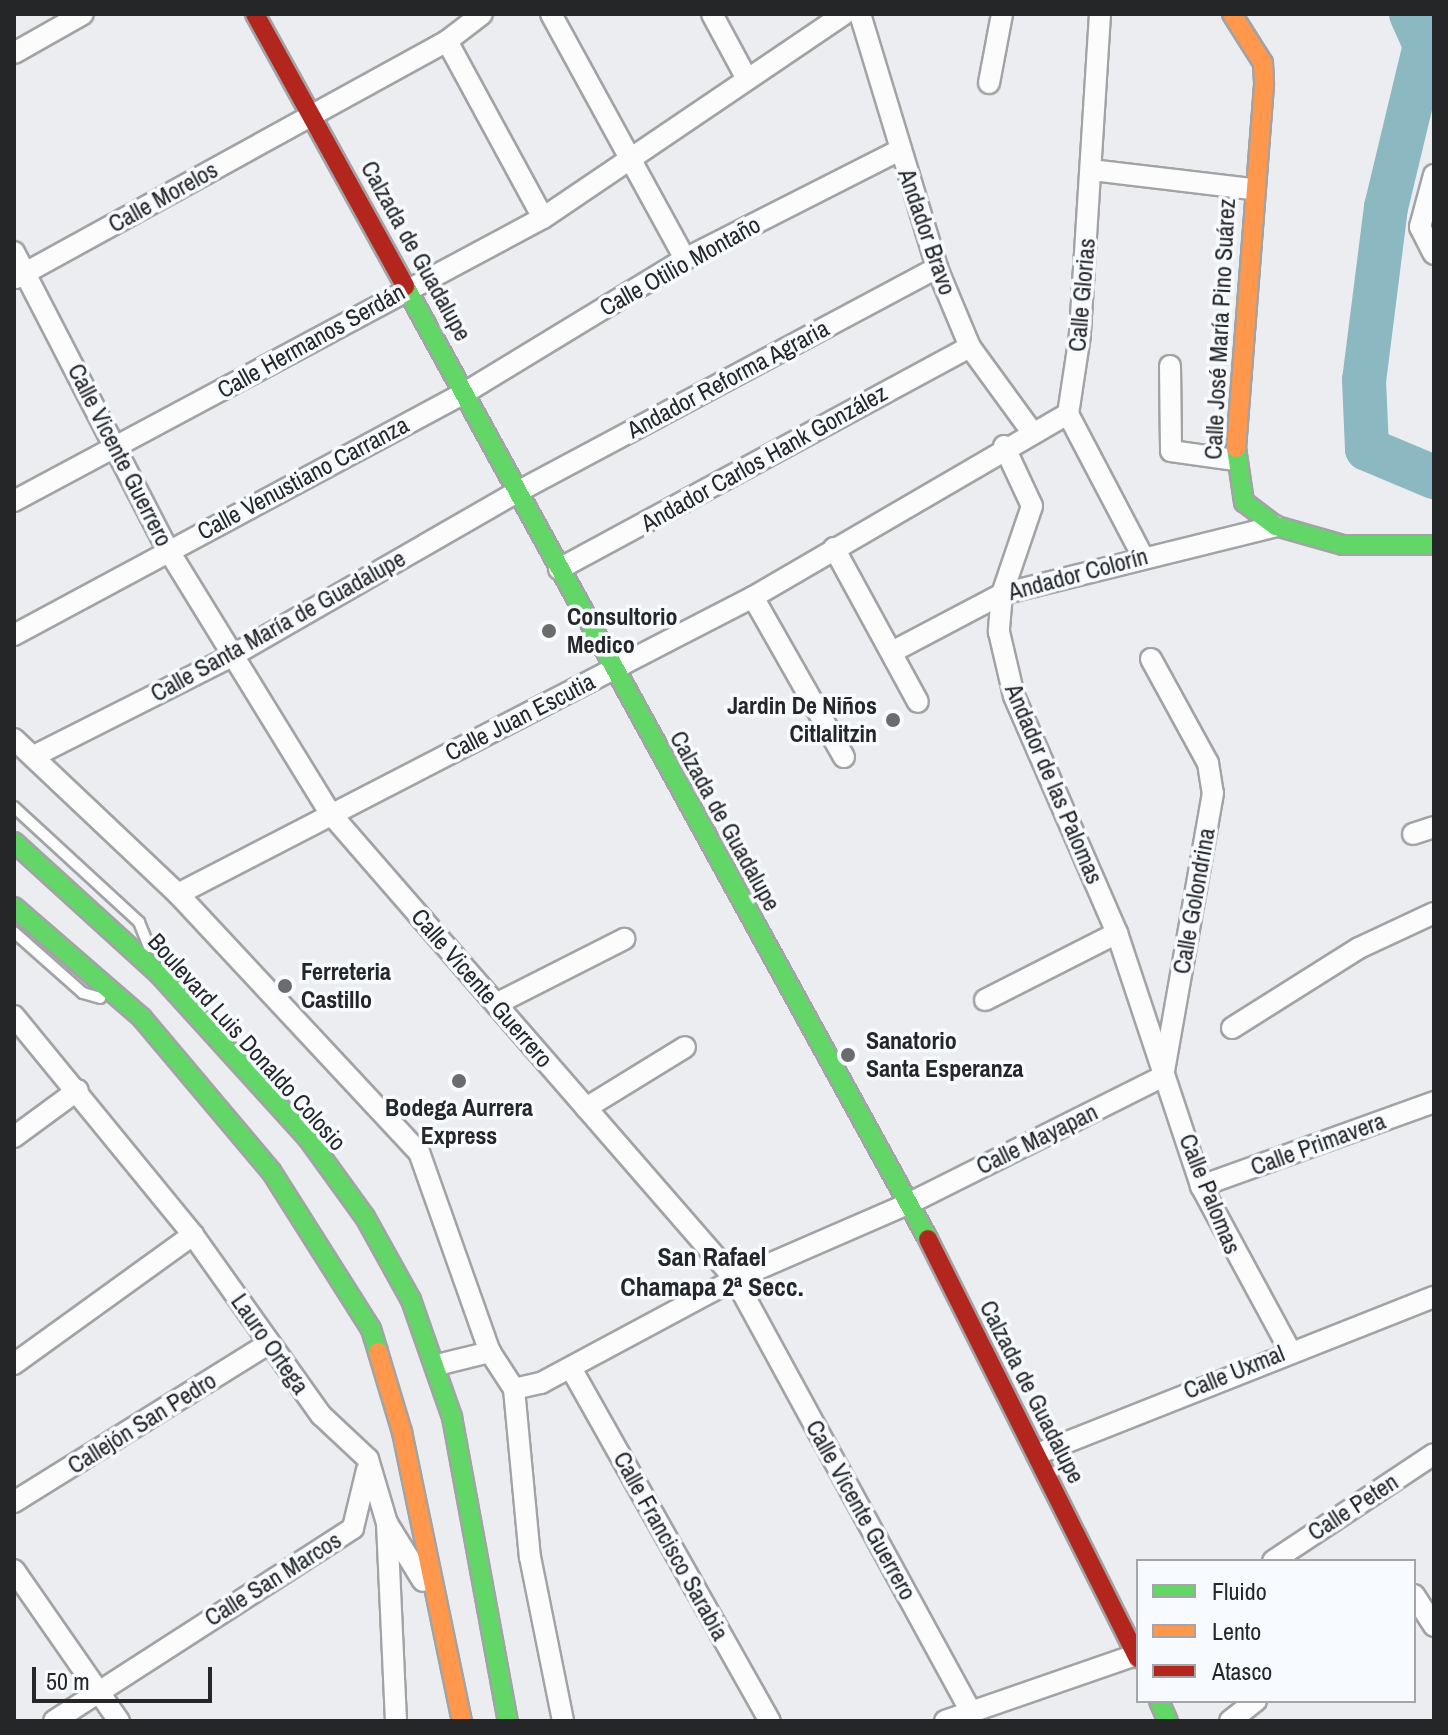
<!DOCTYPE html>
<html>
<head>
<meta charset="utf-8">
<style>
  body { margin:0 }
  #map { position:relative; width:1448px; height:1735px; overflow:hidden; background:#ebedf0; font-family:"Archivo Narrow",sans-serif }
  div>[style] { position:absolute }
  .river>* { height:44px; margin:-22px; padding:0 22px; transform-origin:22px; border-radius:22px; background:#8cb8c1 }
  .roads { filter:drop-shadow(2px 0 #a1a3a5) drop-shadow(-2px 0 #a1a3a5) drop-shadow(0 2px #a1a3a5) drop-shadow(0 -2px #a1a3a5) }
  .lane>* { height:10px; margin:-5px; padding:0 5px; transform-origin:5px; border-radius:5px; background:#fcfcfd }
  .street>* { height:20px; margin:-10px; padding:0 10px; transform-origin:10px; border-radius:10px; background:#fcfcfd }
  .fast>* { height:18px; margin:-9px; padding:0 9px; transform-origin:9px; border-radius:9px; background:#63d668 }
  .slow>* { height:18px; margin:-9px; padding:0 9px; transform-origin:9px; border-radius:9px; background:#ff974d }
  .jam>* { height:18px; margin:-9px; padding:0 9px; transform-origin:9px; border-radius:9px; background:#b3261e }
  .dots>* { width:22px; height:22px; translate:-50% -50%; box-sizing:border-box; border:4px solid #f7fafe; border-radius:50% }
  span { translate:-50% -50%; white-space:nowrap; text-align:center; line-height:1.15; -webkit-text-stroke:7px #f7fafe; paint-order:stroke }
  .street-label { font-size:24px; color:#252627 }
  .poi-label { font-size:24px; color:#252627; font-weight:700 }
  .left { translate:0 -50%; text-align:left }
  .right { translate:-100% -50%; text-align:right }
  .neighbourhood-label { font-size:26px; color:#252627; font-weight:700 }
  .frame { position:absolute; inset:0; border:16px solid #252627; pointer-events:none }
  .legend { position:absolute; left:1136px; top:1559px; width:280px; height:144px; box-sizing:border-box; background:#f7fafe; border:2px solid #a3a5a8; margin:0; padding:10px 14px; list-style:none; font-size:24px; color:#252627 }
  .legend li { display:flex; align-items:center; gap:16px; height:40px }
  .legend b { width:40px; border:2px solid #a3a5a8 }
  .scale { position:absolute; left:32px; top:1667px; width:180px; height:36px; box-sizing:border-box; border:4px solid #252627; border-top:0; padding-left:10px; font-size:24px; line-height:28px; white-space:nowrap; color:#252627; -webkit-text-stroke:6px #f7fafe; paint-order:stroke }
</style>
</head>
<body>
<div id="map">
  <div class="river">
    <i style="left:1411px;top:14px;width:34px;rotate:66deg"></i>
    <i style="left:1425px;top:45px;width:167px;rotate:103.5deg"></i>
    <i style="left:1386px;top:207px;width:174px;rotate:97.2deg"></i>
    <i style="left:1364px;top:380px;width:69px;rotate:87.5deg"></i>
    <i style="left:1367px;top:449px;width:73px;rotate:22.7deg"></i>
  </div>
  <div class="roads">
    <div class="lane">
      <i style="left:14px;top:807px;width:170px;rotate:42.6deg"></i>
      <i style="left:139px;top:922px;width:27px;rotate:68deg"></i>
      <i style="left:14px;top:932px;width:92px;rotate:41.5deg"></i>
      <i style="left:83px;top:993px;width:18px;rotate:16deg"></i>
    </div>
    <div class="street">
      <i style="left:551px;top:14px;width:279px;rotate:61.3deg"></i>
      <i style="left:712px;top:14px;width:74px;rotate:61.7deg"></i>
      <i style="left:860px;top:14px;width:265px;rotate:73.1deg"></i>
      <i style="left:937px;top:268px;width:86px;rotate:67.3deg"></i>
      <i style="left:970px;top:347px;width:105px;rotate:53.9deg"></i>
      <i style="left:1100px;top:14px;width:322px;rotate:93.6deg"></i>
      <i style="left:1080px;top:335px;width:80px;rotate:98.6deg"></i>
      <i style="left:1068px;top:414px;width:161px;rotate:62.3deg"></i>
      <i style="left:447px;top:41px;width:201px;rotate:61.5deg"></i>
      <i style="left:14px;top:53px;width:79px;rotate:-29.5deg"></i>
      <i style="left:989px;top:83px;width:70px;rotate:-79.3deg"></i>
      <i style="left:1092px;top:170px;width:161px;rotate:6.8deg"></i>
      <i style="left:1434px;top:175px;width:54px;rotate:105.1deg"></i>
      <i style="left:1420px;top:227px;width:30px;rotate:63deg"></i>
      <i style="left:14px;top:252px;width:333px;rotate:62.7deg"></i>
      <i style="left:167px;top:548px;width:311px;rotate:58.4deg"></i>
      <i style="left:330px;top:813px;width:617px;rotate:49.01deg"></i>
      <i style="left:735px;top:1279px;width:492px;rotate:61.4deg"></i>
      <i style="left:16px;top:278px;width:492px;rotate:-28.8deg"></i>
      <i style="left:447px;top:41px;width:44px;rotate:-37.6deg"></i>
      <i style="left:1170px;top:366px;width:85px;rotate:89.3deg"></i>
      <i style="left:1171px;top:451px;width:65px;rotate:8deg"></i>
      <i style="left:1004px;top:446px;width:66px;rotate:65deg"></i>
      <i style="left:1032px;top:506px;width:93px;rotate:108.8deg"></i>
      <i style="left:1002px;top:594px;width:38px;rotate:95deg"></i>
      <i style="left:999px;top:632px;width:66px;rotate:76.8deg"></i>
      <i style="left:1014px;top:696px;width:258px;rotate:66.5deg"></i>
      <i style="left:1117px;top:933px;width:267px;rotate:71.6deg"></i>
      <i style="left:1201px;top:1186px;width:185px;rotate:61.6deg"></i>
      <i style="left:14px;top:501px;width:600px;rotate:-28.15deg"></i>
      <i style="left:543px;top:218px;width:364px;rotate:-34.1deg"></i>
      <i style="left:834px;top:548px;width:175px;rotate:61.4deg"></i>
      <i style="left:559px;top:569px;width:467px;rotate:-28.4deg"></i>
      <i style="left:753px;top:597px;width:184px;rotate:60.4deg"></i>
      <i style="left:14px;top:635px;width:513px;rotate:-28.26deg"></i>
      <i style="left:466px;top:392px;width:256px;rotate:-31.3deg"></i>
      <i style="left:685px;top:259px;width:241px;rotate:-26.9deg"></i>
      <i style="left:892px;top:652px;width:124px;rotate:-27.8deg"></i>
      <i style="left:1002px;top:594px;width:282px;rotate:-13.9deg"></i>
      <i style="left:1151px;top:659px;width:119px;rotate:61.3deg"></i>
      <i style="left:1208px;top:763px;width:30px;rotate:81deg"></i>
      <i style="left:1213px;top:793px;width:283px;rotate:100deg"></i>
      <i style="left:14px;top:739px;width:226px;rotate:43.4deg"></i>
      <i style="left:178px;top:894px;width:353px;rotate:47deg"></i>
      <i style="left:419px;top:1152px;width:212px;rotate:70.5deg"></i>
      <i style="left:34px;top:756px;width:220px;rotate:-26.8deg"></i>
      <i style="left:230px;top:657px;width:333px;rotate:-29.9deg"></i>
      <i style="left:519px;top:491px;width:474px;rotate:-28.1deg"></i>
      <i style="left:1413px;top:834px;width:22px;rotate:-18deg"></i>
      <i style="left:178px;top:894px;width:647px;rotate:-27.32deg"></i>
      <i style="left:753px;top:597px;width:364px;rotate:-30.2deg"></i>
      <i style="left:985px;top:1000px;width:148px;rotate:-26.9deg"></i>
      <i style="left:496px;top:1004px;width:144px;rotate:-26.9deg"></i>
      <i style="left:14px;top:1016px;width:283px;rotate:50.7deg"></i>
      <i style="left:193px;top:1235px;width:221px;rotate:54.6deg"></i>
      <i style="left:321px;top:1415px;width:64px;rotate:43.1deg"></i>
      <i style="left:368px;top:1459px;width:67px;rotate:73.5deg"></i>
      <i style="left:387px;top:1523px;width:198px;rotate:87.4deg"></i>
      <i style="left:1232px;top:1028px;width:150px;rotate:-32.2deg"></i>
      <i style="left:1359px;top:948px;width:83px;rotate:-25deg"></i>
      <i style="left:586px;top:1108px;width:116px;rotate:-31.6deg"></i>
      <i style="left:14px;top:1137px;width:79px;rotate:-36.3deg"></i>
      <i style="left:1201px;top:1186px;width:248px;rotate:-19.8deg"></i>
      <i style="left:14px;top:1364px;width:221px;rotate:-35.8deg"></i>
      <i style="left:437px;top:1365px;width:55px;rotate:-13.8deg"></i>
      <i style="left:490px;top:1352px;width:44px;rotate:57deg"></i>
      <i style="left:514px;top:1389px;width:28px;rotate:-13deg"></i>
      <i style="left:541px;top:1383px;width:220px;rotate:-28.2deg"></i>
      <i style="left:735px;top:1279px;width:191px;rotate:-23.5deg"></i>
      <i style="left:910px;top:1203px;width:284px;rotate:-26.6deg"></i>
      <i style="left:572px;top:1370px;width:403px;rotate:60.6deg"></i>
      <i style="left:514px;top:1389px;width:169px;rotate:84.6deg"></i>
      <i style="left:530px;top:1557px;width:167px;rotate:78.6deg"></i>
      <i style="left:1037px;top:1454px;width:427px;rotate:-21.6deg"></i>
      <i style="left:14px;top:1502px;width:301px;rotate:-31.9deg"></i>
      <i style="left:387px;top:1523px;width:68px;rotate:58.2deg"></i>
      <i style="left:1273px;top:1561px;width:193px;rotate:-33.6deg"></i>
      <i style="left:14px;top:1570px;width:184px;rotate:55.2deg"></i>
      <i style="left:1414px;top:1595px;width:37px;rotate:57deg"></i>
      <i style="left:54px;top:1721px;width:356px;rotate:-32.8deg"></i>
      <i style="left:353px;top:1528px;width:60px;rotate:-76.4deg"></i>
      <i style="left:945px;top:1721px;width:204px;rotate:-19.1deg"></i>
      <i style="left:1230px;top:1721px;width:33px;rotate:-38deg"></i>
    </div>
    <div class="fast">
      <i style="left:405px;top:286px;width:1087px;rotate:61.24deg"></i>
      <i style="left:1236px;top:448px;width:55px;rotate:81.6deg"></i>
      <i style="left:1244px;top:502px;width:40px;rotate:37deg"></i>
      <i style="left:1276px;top:526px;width:70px;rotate:15.8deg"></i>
      <i style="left:1343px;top:545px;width:91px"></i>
      <i style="left:14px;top:842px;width:197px;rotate:42.3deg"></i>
      <i style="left:160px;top:975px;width:219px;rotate:47.8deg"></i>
      <i style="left:307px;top:1137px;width:99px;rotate:54.1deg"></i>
      <i style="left:365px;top:1217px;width:95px;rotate:61deg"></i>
      <i style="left:411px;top:1300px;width:124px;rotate:70.7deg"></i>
      <i style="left:452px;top:1417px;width:309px;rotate:79.6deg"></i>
      <i style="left:14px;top:907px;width:169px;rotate:40.9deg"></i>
      <i style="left:142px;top:1018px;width:200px;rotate:49.9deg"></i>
      <i style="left:271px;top:1171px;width:187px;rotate:57.7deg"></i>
      <i style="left:371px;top:1329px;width:24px;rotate:73deg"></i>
      <i style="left:1159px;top:1701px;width:22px;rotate:66deg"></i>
    </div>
    <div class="slow">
      <i style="left:1232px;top:14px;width:58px;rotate:57.7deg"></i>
      <i style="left:1263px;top:63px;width:22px;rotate:87deg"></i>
      <i style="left:1264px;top:85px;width:364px;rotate:94.4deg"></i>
      <i style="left:378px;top:1352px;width:84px;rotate:73.3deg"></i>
      <i style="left:402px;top:1432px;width:295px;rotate:78.3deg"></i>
    </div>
    <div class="jam">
      <i style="left:255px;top:14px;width:311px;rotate:61.1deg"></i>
      <i style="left:928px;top:1239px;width:469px;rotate:63.4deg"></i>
    </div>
  </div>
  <div class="dots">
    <i style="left:549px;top:631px;background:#6a6c6d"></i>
    <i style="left:893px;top:720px;background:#6a6c6d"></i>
    <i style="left:285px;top:986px;background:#6a6c6d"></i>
    <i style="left:848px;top:1055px;background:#6a6c6d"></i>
    <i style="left:459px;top:1081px;background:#6a6c6d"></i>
  </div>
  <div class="street-label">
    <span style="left:163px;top:197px;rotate:-29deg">Calle Morelos</span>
    <span style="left:927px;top:232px;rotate:71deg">Andador Bravo</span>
    <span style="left:416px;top:251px;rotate:61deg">Calzada de Guadalupe</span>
    <span style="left:680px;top:266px;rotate:-29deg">Calle Otilio Montaño</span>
    <span style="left:1082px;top:295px;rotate:-85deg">Calle Glorias</span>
    <span style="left:1220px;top:329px;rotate:-87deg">Calle José María Pino Suárez</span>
    <span style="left:311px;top:341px;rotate:-29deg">Calle Hermanos Serdán</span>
    <span style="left:728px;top:379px;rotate:-28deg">Andador Reforma Agraria</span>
    <span style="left:120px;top:455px;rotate:63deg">Calle Vicente Guerrero</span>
    <span style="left:764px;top:458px;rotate:-29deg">Andador Carlos Hank González</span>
    <span style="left:303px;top:478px;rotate:-28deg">Calle Venustiano Carranza</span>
    <span style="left:1078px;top:574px;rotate:-15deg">Andador Colorín</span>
    <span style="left:278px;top:626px;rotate:-29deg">Calle Santa María de Guadalupe</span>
    <span style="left:520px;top:717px;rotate:-27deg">Calle Juan Escutia</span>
    <span style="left:1054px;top:784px;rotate:67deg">Andador de las Palomas</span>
    <span style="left:725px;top:821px;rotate:61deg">Calzada de Guadalupe</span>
    <span style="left:1194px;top:901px;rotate:-80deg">Calle Golondrina</span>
    <span style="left:482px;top:988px;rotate:49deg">Calle Vicente Guerrero</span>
    <span style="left:247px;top:1042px;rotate:48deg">Boulevard Luis Donaldo Colosio</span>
    <span style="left:1037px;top:1139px;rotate:-26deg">Calle Mayapan</span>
    <span style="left:1318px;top:1144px;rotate:-20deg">Calle Primavera</span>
    <span style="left:1210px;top:1194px;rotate:68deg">Calle Palomas</span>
    <span style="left:270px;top:1344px;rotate:55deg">Lauro Ortega</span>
    <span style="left:1234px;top:1372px;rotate:-22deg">Calle Uxmal</span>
    <span style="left:1032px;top:1392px;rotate:63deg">Calzada de Guadalupe</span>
    <span style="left:142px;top:1423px;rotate:-32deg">Callejón San Pedro</span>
    <span style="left:1353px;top:1507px;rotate:-33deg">Calle Peten</span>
    <span style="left:861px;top:1510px;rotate:61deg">Calle Vicente Guerrero</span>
    <span style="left:671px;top:1546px;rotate:61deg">Calle Francisco Sarabia</span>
    <span style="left:273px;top:1579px;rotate:-32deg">Calle San Marcos</span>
  </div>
  <div class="poi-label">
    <span class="left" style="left:567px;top:631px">Consultorio<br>Medico</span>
    <span class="right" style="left:877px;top:720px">Jardin De Niños<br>Citlalitzin</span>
    <span class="left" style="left:301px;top:986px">Ferreteria<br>Castillo</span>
    <span class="left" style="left:866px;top:1055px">Sanatorio<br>Santa Esperanza</span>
    <span style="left:459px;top:1122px">Bodega Aurrera<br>Express</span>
  </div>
  <div class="neighbourhood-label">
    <span style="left:712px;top:1272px">San Rafael<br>Chamapa 2ª Secc.</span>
  </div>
  <div class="frame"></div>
  <ul class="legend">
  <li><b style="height:10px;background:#63d668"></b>Fluido</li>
  <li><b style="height:10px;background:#ff974d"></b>Lento</li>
  <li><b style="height:10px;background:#b3261e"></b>Atasco</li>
  </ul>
  <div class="scale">50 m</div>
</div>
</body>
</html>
